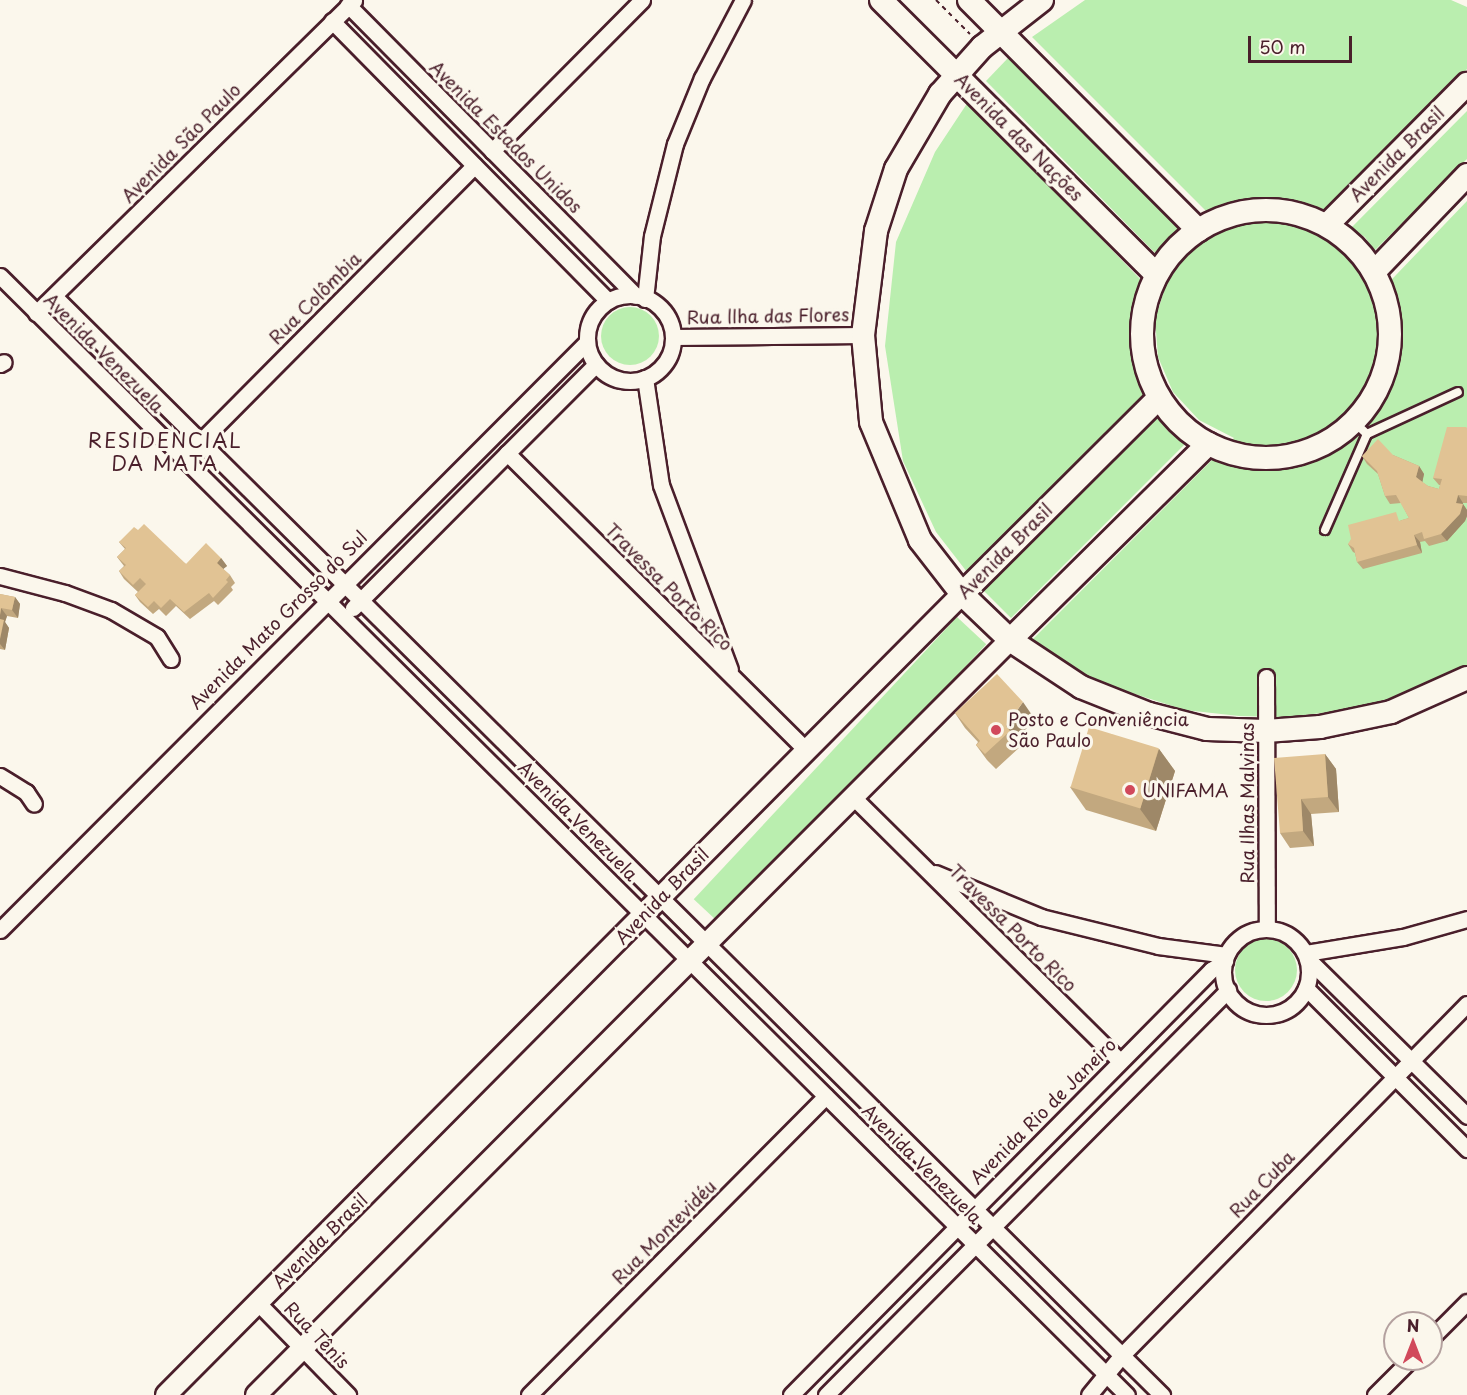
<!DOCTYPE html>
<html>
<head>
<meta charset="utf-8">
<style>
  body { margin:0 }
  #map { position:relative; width:1467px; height:1395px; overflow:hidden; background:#fbf7ec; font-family:"Playpen Sans",sans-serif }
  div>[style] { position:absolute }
  .green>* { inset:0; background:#baeeaf; transform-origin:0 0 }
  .round { border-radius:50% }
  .path>* { height:2px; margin-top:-1px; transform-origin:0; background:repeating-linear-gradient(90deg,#4a1f2b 0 4.5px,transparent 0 9px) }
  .roads { filter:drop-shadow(2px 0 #4a1f2b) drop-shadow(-2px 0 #4a1f2b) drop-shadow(0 2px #4a1f2b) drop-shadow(0 -2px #4a1f2b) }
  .service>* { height:8px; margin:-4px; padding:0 4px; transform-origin:4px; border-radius:4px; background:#fbf7ec }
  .minor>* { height:15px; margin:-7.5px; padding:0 7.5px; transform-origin:7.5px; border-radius:7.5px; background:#fbf7ec }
  .minor>.ring { margin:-7.5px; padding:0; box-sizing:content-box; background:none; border:15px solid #fbf7ec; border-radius:50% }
  .tertiary>* { height:20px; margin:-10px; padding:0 10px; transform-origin:10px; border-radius:10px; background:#fbf7ec }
  .secondary>* { height:22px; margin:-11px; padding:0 11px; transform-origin:11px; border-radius:11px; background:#fbf7ec }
  .secondary>.ring { margin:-11px; padding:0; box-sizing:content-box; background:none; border:22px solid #fbf7ec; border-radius:50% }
  .wall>* { inset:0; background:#c2a87f }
  .shaded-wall>* { inset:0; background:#9e8868 }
  .building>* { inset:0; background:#e1c394; transform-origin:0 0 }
  .dots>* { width:16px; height:16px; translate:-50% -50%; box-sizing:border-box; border:3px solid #fbf7ec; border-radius:50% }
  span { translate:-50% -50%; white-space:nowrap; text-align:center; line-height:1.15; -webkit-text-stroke:6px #fbf7ec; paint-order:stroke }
  .street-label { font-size:18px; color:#4a1f2b }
  .poi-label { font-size:18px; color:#4a1f2b }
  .left { translate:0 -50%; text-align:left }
  .neighbourhood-label { font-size:20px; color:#4a1f2b; letter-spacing:1.5px }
  .north { position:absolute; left:1383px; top:1311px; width:60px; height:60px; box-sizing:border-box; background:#fbf7ec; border:2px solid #b4a19f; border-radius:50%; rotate:0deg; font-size:16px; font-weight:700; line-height:24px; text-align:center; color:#4a1f2b }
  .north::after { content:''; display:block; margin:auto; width:21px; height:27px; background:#d1495b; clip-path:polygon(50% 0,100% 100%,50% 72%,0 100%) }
  .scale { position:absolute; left:1248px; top:36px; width:104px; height:27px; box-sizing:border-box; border:3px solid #4a1f2b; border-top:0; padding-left:8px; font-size:18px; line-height:21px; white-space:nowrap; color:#4a1f2b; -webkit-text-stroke:4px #fbf7ec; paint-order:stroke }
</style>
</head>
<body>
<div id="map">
  <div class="green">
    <i style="clip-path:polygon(1085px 0,1451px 0,1467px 7px,1467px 69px,1324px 211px,1274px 198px,1206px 211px,1032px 37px)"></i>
    <i style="clip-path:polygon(1009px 57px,1187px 229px,1159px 257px,986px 81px)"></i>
    <i style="clip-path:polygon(968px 102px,1144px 283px,1135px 308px,1133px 331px,1145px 395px,967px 572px,936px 532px,903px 461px,885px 346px,896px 242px,935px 152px)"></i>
    <i style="clip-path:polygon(1467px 111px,1467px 159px,1374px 251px,1365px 237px,1351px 228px)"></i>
    <i style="clip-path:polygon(1467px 201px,1467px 667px,1399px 696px,1349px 710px,1286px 717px,1239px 716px,1185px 710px,1094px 681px,1032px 640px,1234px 438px,1199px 420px,1173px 392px,1158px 357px,1155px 319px,1167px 282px,1189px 252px,1218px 232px,1252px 222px,1287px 223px,1320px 235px,1348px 256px,1367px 285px,1372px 300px)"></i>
    <i class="round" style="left:601px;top:307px;width:58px;height:58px"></i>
    <i style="clip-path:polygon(1157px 416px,1168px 431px,1185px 444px,1011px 618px,983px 590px)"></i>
    <i style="left:957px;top:617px;width:40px;height:386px;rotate:43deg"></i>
    <i class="round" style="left:1235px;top:939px;width:62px;height:62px"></i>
  </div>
  <div class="path">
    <i style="left:936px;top:0;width:48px;rotate:45deg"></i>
  </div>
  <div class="roads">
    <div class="service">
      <i style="left:1354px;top:422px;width:18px;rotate:43deg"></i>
      <i style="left:1325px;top:530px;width:105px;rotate:-66.4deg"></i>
      <i style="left:1367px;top:434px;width:100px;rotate:-24.8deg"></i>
    </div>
    <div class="minor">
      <i style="left:348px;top:5px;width:409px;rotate:45.3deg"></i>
      <i style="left:332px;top:21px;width:393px;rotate:45.4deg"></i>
      <i style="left:492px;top:151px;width:213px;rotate:-45.2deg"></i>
      <i style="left:0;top:276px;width:1588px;rotate:44.8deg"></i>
      <i class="ring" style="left:587px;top:295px;width:71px;height:71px"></i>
      <i style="left:54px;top:296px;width:1561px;rotate:44.77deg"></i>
      <i style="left:645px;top:299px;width:63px;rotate:-83.7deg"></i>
      <i style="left:652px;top:236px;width:95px;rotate:-76deg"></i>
      <i style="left:675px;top:144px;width:71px;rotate:-67.8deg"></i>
      <i style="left:702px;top:78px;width:88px;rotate:-62.3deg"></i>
      <i style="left:36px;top:313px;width:446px;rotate:-44.5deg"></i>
      <i style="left:673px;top:337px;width:190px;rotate:-0.6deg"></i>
      <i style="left:0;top:364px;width:4px;rotate:-27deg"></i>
      <i style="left:645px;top:378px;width:108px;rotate:81.5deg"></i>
      <i style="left:661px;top:485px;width:197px;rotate:69.5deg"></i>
      <i style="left:507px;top:453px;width:420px;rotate:44.8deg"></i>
      <i style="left:184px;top:458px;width:412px;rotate:-45.2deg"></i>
      <i style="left:0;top:576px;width:67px;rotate:14.7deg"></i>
      <i style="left:65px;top:593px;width:49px;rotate:20.3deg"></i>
      <i style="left:111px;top:610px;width:53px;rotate:30.4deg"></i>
      <i style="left:157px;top:637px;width:26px;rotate:58deg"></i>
      <i style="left:353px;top:608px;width:344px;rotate:-45.1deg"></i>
      <i style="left:1266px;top:677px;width:252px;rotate:89.8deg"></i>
      <i style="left:0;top:776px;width:31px;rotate:32deg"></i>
      <i style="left:26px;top:792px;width:14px;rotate:56deg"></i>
      <i style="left:853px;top:797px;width:375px;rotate:44.7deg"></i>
      <i style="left:935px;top:873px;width:115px;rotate:22.5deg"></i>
      <i style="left:1041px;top:917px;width:121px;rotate:13.9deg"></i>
      <i style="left:1158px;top:946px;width:69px;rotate:7.5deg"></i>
      <i class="ring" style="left:1223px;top:929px;width:71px;height:71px"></i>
      <i style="left:0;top:930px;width:831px;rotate:-45.05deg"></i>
      <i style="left:1306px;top:953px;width:98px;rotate:-9.4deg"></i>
      <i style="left:1403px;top:937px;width:66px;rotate:-15.7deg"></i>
      <i style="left:1307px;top:958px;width:225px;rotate:44.6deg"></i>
      <i style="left:1306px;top:988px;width:228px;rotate:45deg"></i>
      <i style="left:258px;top:1303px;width:129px;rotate:45.6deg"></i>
      <i style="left:1431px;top:1338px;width:51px;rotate:-45deg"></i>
      <i style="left:529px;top:1395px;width:421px;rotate:-45.2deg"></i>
      <i style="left:791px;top:1395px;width:598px;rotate:-45.34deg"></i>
      <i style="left:1211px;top:970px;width:17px;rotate:-33deg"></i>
      <i style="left:826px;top:1395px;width:571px;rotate:-45.21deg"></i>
      <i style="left:1089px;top:1395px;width:52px;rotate:-50.5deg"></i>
      <i style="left:1122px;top:1355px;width:492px;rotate:-45.5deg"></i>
      <i style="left:1375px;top:1395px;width:51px;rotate:-45deg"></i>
    </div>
    <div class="tertiary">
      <i style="left:166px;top:1395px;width:1129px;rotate:-45.18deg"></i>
      <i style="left:256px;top:1395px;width:1067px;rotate:-45.04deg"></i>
    </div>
    <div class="secondary">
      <i style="left:881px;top:0;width:388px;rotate:44.9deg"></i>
      <i style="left:969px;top:0;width:325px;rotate:45.1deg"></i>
      <i style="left:1042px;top:0;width:76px;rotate:141.9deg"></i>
      <i style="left:982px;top:47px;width:63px;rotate:131.8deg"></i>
      <i style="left:940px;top:94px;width:87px;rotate:120.4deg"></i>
      <i style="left:896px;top:169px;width:65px;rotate:107.9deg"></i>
      <i style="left:876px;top:231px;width:105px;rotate:97.1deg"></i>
      <i style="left:863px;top:335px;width:87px;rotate:84.7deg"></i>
      <i style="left:871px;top:422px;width:128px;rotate:67.4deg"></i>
      <i style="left:920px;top:540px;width:68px;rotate:52.1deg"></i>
      <i style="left:962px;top:594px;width:66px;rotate:43.8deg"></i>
      <i style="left:1010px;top:640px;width:85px;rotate:33.5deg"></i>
      <i style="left:1081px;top:687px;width:73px;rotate:21.7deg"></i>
      <i style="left:1149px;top:714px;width:60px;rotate:14.5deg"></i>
      <i style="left:1207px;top:729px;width:59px;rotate:1.9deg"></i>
      <i style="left:1266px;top:731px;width:54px;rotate:-4.2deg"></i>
      <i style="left:1320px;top:727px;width:73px;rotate:-11.9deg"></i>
      <i style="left:1391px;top:712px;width:83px;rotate:-24.1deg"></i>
      <i class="ring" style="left:1142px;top:210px;width:226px;height:226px"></i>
      <i style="left:1327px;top:225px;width:199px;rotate:-45.2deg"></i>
      <i style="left:1375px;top:271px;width:133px;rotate:-46.2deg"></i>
      <i style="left:962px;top:594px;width:278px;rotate:-44.9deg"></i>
      <i style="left:1010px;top:640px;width:279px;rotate:-44.7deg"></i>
    </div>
  </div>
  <div class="wall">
    <i style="clip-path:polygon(1467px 428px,1467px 503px,1463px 503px,1463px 504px,1467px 510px,1467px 516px,1465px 521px,1447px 541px,1429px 546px,1425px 541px,1420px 542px,1422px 553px,1363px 569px,1357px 562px,1355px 553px,1353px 552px,1348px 544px,1402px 520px,1409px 518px,1401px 503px,1390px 504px,1385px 496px,1378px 474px,1367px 464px,1362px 456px,1393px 455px,1419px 466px,1424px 474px,1422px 482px,1428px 486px,1439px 489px,1440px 485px,1439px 485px,1433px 478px)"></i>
    <i style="clip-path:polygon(138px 530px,186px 564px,221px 558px,227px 566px,223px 569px,230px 575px,235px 583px,231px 587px,233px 590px,218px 605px,214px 601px,190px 619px,176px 606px,166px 616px,159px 609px,153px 614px,140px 602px,135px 595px,138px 592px,124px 579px,119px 571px,124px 566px,117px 557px,125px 549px,119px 542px)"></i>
    <i style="clip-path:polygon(0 594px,15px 597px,20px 604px,18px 618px,7px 616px,5px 622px,9px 628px,5px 650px,0 649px)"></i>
    <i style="clip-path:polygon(955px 713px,1034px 718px,1017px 741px,1021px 746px,996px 769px,987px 760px,976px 745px,978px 742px,965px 728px)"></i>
    <i style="clip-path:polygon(1159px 749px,1175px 771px,1156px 831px,1086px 810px,1070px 787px)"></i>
    <i style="clip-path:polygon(1325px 754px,1336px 769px,1339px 812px,1311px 814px,1314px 846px,1290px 848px,1280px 833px)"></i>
  </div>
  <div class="shaded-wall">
    <i style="clip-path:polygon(1419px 466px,1424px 474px,1422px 484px,1416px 477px)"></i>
    <i style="clip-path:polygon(1458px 495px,1463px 503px,1461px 510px,1463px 504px,1467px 510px,1467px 516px,1465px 521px,1447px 541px,1441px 534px,1456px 503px)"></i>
    <i style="clip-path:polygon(1414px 535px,1420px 542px,1422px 553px,1417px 545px)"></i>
    <i style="clip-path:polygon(221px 558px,227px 566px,222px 570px,217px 563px)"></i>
    <i style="clip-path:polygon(15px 597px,20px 604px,18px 618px,12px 610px)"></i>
    <i style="clip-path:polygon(1px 608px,7px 616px,5px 622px,9px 628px,5px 650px,0 644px,0 615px)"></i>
    <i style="clip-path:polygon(1023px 702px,1034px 718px,1017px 741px,1006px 726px)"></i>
    <i style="clip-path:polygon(1159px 749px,1175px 771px,1156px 831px,1140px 809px)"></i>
    <i style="clip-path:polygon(1325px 754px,1336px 769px,1339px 812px,1328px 797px)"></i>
    <i style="clip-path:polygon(1301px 799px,1311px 814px,1314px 846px,1303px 831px)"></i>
  </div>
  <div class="building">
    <i style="clip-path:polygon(1447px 427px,1466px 427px,1467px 428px,1467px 496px,1458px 495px,1456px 503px,1463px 504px,1460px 514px,1441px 534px,1424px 539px,1422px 532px,1414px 535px,1417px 545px,1357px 562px,1354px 548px,1348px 544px,1351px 539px,1348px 525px,1396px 512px,1399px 521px,1409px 518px,1396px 495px,1385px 496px,1377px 471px,1362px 456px,1378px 439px,1393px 455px,1419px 466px,1416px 477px,1428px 486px,1439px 489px,1442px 479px,1433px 478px)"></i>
    <i style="clip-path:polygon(144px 524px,186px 564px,206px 543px,221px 558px,217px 563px,230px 575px,226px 580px,228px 582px,213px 598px,209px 593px,184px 612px,170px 599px,161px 608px,154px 601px,148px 607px,135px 595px,146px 584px,140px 578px,133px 585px,119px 571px,126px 565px,117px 557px,126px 548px,119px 542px,134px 527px,138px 530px)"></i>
    <i style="clip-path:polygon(0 594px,15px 597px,12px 610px,1px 608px,0 615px)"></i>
    <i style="clip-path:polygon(0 619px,4px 620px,0 639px)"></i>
    <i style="clip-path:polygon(997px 674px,1023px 702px,1006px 726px,1010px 731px,985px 754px,976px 745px,980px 741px,955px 713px)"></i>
    <i style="left:1089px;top:727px;width:73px;height:63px;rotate:17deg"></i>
    <i style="clip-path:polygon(1325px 754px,1328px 797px,1301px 799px,1303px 831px,1280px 833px,1274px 758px)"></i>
  </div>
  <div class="dots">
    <i style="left:996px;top:730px;background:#d1495b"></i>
    <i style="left:1130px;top:790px;background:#d1495b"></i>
  </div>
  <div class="street-label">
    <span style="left:506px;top:137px;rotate:45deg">Avenida Estados Unidos</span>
    <span style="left:1019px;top:137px;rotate:45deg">Avenida das Nações</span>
    <span style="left:181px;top:143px;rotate:-45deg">Avenida São Paulo</span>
    <span style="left:1397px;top:154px;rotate:-45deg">Avenida Brasil</span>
    <span style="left:315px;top:298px;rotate:-45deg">Rua Colômbia</span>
    <span style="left:768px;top:316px;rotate:-1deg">Rua llha das Flores</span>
    <span style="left:104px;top:353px;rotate:45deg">Avenida Venezuela</span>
    <span style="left:1005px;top:551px;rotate:-45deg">Avenida Brasil</span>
    <span style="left:669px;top:587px;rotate:45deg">Travessa Porto Rico</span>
    <span style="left:278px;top:620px;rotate:-45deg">Avenida Mato Grosso do Sul</span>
    <span style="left:1247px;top:803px;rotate:-90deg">Rua Ilhas Malvinas</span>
    <span style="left:578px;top:821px;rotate:45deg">Avenida Venezuela</span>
    <span style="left:662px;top:896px;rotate:-46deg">Avenida Brasil</span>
    <span style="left:1013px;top:928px;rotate:45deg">Travessa Porto Rico</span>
    <span style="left:1043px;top:1111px;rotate:-45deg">Avenida Rio de Janeiro</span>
    <span style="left:922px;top:1164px;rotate:45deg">Avenida Venezuela</span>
    <span style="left:1262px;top:1184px;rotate:-46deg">Rua Cuba</span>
    <span style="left:664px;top:1232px;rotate:-45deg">Rua Montevidéu</span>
    <span style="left:320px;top:1241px;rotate:-45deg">Avenida Brasil</span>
    <span style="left:317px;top:1335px;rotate:46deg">Rua Tênis</span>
  </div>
  <div class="poi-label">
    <span class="left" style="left:1008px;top:730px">Posto e Conveniência<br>São Paulo</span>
    <span class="left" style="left:1142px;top:790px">UNIFAMA</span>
  </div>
  <div class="neighbourhood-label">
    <span style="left:165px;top:452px">RESIDENCIAL<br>DA MATA</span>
  </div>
  <div class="north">N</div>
  <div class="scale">50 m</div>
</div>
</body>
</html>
